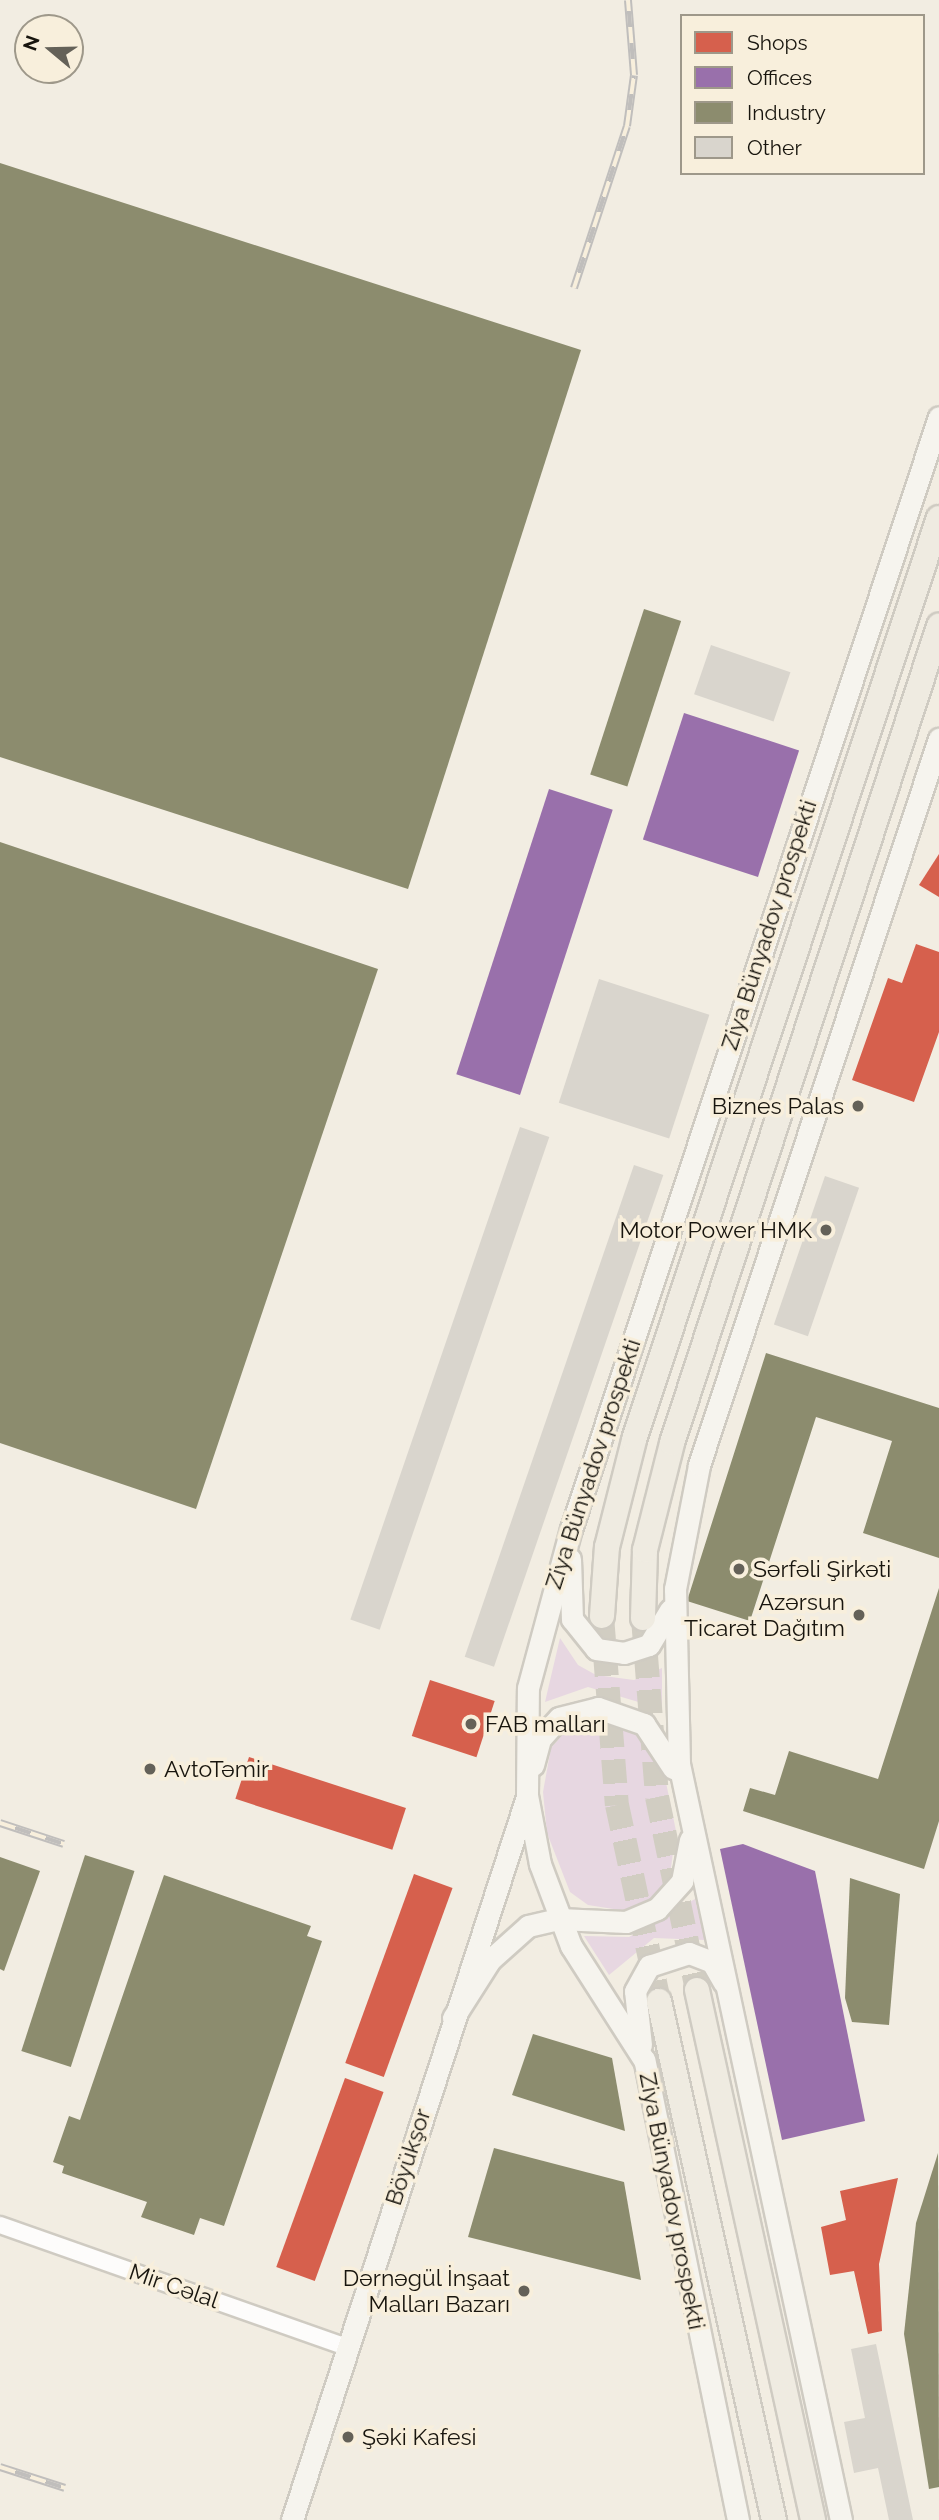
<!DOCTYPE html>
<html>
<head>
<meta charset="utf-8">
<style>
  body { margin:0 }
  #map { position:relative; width:939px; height:2520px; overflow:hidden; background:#f2ede2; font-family:Raleway,sans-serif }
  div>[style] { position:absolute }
  .green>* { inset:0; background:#e7d7e1 }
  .shops>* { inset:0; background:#d6604d; transform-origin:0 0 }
  .offices>* { inset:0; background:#9970ab; transform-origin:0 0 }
  .industry>* { inset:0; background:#8c8c6e; transform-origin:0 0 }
  .building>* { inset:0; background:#d9d5cd; transform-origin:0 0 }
  .primary-tunnel>* { height:24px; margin-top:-12px; transform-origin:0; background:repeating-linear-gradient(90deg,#d1cdc2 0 24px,transparent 0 36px) }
  .roads { filter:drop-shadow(2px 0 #cfcbc2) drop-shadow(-2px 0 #cfcbc2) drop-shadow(0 2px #cfcbc2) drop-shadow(0 -2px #cfcbc2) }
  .street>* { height:16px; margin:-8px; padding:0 8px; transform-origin:8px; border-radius:8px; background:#fdfcfb }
  .secondary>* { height:21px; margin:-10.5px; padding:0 10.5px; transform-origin:10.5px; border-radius:10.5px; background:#f6f4ee }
  .primary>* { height:24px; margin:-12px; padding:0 12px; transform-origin:12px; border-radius:12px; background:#efebe1 }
  .rail>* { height:8px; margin-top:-4px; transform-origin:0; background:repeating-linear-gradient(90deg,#f8efdc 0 16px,#c0bebc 0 32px); box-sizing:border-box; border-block:2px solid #c0bebc }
  .dots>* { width:19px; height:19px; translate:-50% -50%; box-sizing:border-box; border:4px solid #f8efdc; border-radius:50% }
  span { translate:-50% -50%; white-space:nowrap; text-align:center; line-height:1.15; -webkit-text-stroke:7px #f8efdc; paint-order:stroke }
  .street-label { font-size:23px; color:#18150e }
  .poi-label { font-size:23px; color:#18150e }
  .right { translate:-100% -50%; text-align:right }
  .left { translate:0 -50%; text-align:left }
  .legend { position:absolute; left:680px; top:14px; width:245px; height:161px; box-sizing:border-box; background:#f8efdc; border:2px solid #9e988a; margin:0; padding:9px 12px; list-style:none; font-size:21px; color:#18150e }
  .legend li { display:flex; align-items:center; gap:14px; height:35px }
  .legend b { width:35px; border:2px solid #9e988a }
  .north { position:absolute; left:14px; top:14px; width:70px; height:70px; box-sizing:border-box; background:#f8efdc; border:2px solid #9e988a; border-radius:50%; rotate:289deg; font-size:19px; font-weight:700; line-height:28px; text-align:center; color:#18150e }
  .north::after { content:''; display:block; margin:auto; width:24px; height:32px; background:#646158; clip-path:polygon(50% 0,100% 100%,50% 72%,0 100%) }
</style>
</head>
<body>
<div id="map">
  <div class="green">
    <i style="clip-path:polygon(560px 1638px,578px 1665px,596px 1675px,634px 1680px,662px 1668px,662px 1709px,588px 1687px,545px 1702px)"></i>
    <i style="clip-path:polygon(607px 1721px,637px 1731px,663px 1768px,676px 1831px,669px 1882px,646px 1904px,626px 1911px,588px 1905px,570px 1892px,547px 1833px,543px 1792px,551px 1748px,564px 1733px)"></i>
    <i style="clip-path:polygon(695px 1899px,705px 1940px,654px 1938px,609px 1975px,584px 1936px,629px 1937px)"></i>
  </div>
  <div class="shops">
    <i style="clip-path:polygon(939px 854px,939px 897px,919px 885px)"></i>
    <i style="clip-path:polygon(916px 944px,939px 952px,939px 1032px,914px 1102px,852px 1080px,888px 978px,902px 983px)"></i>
    <i style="left:430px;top:1680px;width:68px;height:59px;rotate:18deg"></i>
    <i style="left:249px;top:1757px;width:165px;height:44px;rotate:18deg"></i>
    <i style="left:414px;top:1874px;width:41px;height:201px;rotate:20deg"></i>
    <i style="left:345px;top:2078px;width:41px;height:201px;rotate:20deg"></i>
    <i style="clip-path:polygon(898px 2178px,879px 2264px,882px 2331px,868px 2334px,854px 2271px,830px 2275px,821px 2227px,846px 2220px,840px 2191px)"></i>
  </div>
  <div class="offices">
    <i style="left:684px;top:713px;width:121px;height:133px;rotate:18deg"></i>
    <i style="left:549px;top:789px;width:67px;height:300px;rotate:18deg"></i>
    <i style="clip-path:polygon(743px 1844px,815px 1871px,865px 2121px,782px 2140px,720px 1849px)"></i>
  </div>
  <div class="industry">
    <i style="clip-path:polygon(0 163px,581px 350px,408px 889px,0 757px)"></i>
    <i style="left:644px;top:609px;width:39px;height:174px;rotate:18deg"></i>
    <i style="clip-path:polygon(0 842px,378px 969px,196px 1509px,0 1443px)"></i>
    <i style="clip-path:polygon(766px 1353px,939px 1408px,939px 1558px,863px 1533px,892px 1441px,816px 1417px,750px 1621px,687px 1601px)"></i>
    <i style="clip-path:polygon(939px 1588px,939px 1821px,924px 1869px,743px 1811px,750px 1788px,775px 1795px,789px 1751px,878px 1779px)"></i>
    <i style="left:85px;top:1855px;width:52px;height:206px;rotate:18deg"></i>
    <i style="clip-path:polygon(0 1857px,40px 1871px,4px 1971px,0 1969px)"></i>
    <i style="clip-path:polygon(164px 1875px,311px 1926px,307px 1936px,322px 1941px,224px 2226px,200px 2218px,194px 2235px,141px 2217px,147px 2202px,62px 2173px,64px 2166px,53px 2162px,69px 2116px,80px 2120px)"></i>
    <i style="clip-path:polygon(850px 1878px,900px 1894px,889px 2025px,852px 2022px,845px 1998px)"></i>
    <i style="clip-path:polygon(533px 2034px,612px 2058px,625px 2131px,512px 2095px)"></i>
    <i style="clip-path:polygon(494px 2148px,624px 2182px,641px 2280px,468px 2237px)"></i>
    <i style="clip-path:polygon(938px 2153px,939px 2487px,929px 2489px,904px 2334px,916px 2223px)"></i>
  </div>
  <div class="building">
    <i style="left:711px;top:645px;width:84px;height:52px;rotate:19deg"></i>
    <i style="left:599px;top:979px;width:116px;height:130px;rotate:18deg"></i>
    <i style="left:520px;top:1127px;width:31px;height:521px;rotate:19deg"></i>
    <i style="left:634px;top:1165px;width:31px;height:520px;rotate:19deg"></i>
    <i style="left:825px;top:1176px;width:36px;height:157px;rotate:19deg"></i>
    <i style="clip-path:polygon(876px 2344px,913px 2520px,889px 2520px,878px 2468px,854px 2473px,844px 2422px,865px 2418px,851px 2349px)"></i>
  </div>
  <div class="primary-tunnel">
    <i style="left:602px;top:1616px;width:190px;rotate:85.5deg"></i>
    <i style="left:617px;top:1805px;width:200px;rotate:77.9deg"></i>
    <i style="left:643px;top:1618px;width:180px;rotate:85.5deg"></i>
    <i style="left:657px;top:1797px;width:197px;rotate:78.3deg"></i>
  </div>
  <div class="roads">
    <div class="street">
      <i style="left:0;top:2225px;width:368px;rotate:19.4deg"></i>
    </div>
    <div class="secondary">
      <i style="left:570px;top:1559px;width:60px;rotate:88.1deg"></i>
      <i style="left:572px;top:1619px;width:38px;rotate:51deg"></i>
      <i style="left:596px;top:1649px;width:28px;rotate:8deg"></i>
      <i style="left:624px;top:1653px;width:26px;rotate:-18deg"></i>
      <i style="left:649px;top:1645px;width:41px;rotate:-59deg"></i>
      <i style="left:533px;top:1765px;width:27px;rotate:-75deg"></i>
      <i style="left:540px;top:1739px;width:28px;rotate:-48deg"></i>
      <i style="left:559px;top:1718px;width:40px;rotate:-14.4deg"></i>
      <i style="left:598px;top:1708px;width:49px;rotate:19.2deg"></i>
      <i style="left:644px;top:1724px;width:53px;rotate:56.6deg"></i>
      <i style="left:453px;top:2018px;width:69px;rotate:-57.5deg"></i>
      <i style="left:490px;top:1960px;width:51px;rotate:-41.8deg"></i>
      <i style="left:528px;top:1926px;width:32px;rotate:-13deg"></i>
      <i style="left:559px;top:1919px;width:67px;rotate:2.6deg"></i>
      <i style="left:626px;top:1922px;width:34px;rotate:-23deg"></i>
      <i style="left:657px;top:1909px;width:38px;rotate:-48deg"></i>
      <i style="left:682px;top:1881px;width:42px;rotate:-79deg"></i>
      <i style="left:641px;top:2045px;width:54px;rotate:-96.3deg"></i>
      <i style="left:635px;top:1991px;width:29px;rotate:-61deg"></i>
      <i style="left:649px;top:1966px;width:42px;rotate:-18deg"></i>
      <i style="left:689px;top:1953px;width:25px;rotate:21deg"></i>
      <i style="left:712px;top:1962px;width:24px;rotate:60deg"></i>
      <i style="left:292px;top:2520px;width:757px;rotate:-72deg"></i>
      <i style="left:738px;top:2520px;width:470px;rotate:-101.5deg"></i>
      <i style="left:644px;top:2060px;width:135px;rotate:-122.6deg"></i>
      <i style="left:571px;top:1946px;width:88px;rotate:-110.7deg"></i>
      <i style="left:540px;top:1864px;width:70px;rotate:-100.7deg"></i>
      <i style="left:527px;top:1795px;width:107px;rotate:-89.5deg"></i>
      <i style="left:528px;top:1688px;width:165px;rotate:-74.9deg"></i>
      <i style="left:571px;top:1529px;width:1171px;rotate:-71.69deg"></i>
      <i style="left:841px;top:2520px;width:773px;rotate:-102.09deg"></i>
      <i style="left:679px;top:1764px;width:175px;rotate:-91.3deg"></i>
      <i style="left:675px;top:1589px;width:126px;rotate:-79deg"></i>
      <i style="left:699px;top:1465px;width:765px;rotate:-71.71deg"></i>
    </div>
    <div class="primary">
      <i style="left:602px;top:1616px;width:69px;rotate:-85.9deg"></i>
      <i style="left:607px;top:1547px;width:110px;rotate:-75.8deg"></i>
      <i style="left:634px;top:1440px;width:971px;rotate:-71.7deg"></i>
      <i style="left:643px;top:1618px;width:68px;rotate:-88.3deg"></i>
      <i style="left:645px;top:1550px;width:110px;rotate:-75.8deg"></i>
      <i style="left:672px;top:1443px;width:860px;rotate:-71.9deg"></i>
      <i style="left:697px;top:1990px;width:543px;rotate:77.65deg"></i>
      <i style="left:659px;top:2001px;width:532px;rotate:77.51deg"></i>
    </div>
  </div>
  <div class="rail">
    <i style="left:574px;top:288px;width:170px;rotate:-71.9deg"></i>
    <i style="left:627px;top:126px;width:51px;rotate:-82.2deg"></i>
    <i style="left:634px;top:75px;width:75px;rotate:-94.6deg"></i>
    <i style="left:0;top:1823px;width:67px;rotate:18.2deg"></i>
    <i style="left:0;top:2467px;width:68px;rotate:17.9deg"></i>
  </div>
  <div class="dots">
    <i style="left:858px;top:1106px;background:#646158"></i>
    <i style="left:826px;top:1230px;background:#646158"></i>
    <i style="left:739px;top:1569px;background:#646158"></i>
    <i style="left:859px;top:1615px;background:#646158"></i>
    <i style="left:471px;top:1724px;background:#646158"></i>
    <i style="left:150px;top:1769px;background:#646158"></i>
    <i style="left:524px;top:2291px;background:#646158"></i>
    <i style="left:348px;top:2437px;background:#646158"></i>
  </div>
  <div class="street-label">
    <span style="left:769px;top:925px;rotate:-72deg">Ziya Bünyadov prospekti</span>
    <span style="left:593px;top:1464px;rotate:-72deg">Ziya Bünyadov prospekti</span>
    <span style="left:408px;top:2157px;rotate:-72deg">Böyükşor</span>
    <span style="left:672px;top:2201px;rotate:79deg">Ziya Bünyadov prospekti</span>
    <span style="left:174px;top:2286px;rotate:19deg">Mir Cəlal</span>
  </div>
  <div class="poi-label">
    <span class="right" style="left:844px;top:1106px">Biznes Palas</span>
    <span class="right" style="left:812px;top:1230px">Motor Power HMK</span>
    <span class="left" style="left:753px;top:1569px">Sərfəli Şirkəti</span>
    <span class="right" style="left:845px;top:1615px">Azərsun<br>Ticarət Dağıtım</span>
    <span class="left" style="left:485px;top:1724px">FAB malları</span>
    <span class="left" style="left:164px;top:1769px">AvtoTəmir</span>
    <span class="right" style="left:510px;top:2291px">Dərnəgül İnşaat<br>Malları Bazarı</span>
    <span class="left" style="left:362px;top:2437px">Şəki Kafesi</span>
  </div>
  <ul class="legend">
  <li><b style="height:19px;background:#d6604d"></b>Shops</li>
  <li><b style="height:19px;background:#9970ab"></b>Offices</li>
  <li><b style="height:19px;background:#8c8c6e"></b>Industry</li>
  <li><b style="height:19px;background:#d9d5cd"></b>Other</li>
  </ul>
  <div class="north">N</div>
</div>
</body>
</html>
